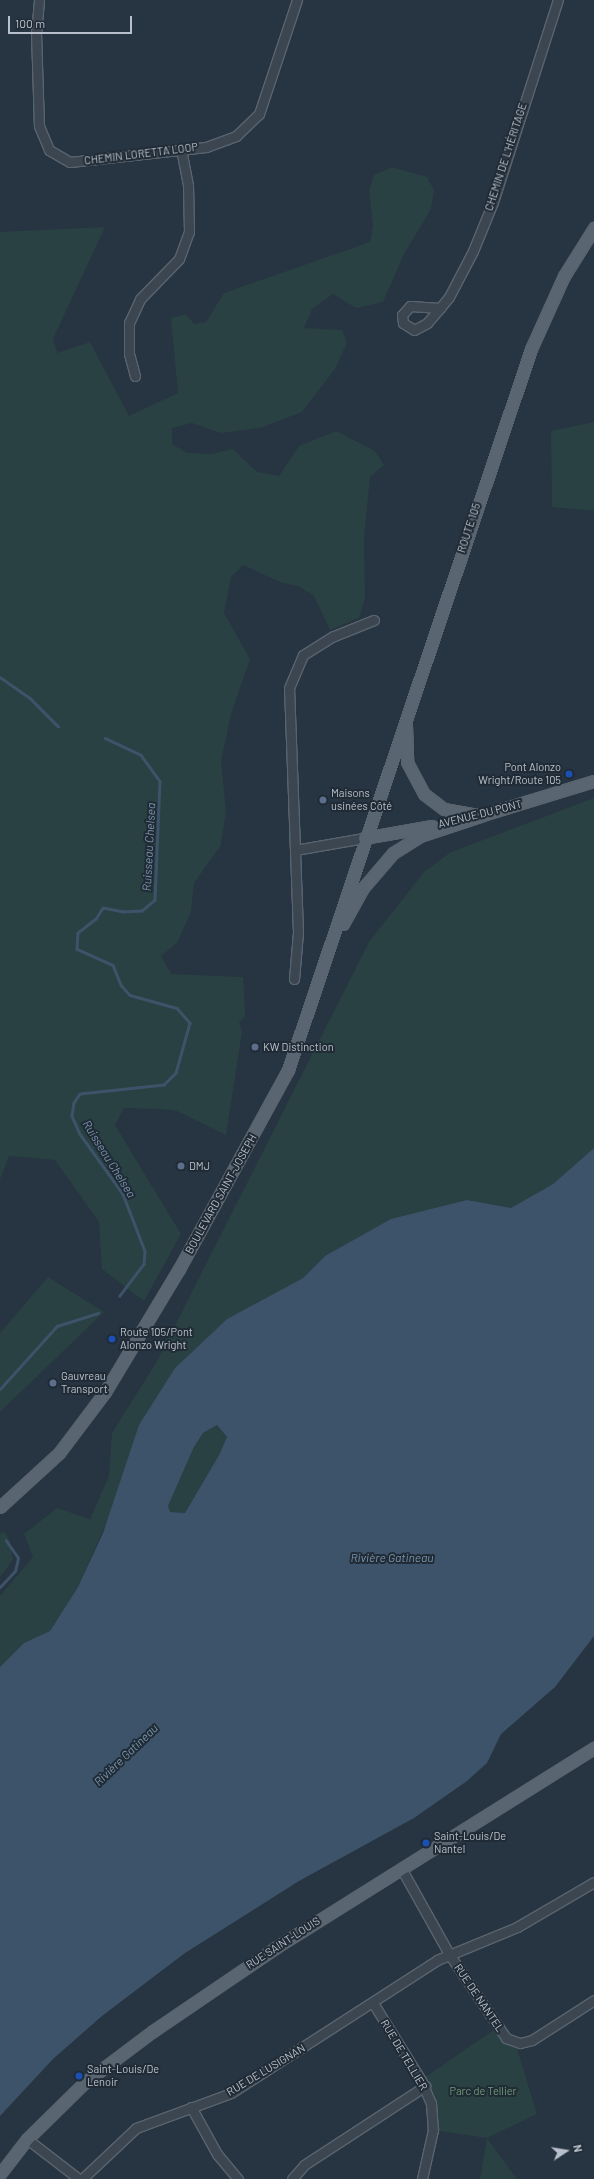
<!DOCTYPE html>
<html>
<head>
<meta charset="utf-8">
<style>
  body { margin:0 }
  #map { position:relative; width:594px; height:2179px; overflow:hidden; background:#273441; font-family:Barlow,sans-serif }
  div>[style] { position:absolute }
  .green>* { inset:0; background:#294142 }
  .water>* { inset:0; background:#3d5369 }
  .stream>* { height:2.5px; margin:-1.25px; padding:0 1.25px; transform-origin:1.25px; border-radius:1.25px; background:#3d5369 }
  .roads { filter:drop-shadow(1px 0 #59646e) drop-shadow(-1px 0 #59646e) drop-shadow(0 1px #59646e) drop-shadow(0 -1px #59646e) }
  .minor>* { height:9px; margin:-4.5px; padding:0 4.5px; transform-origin:4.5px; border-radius:4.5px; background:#3b4651 }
  .major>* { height:11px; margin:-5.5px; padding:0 5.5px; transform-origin:5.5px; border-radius:5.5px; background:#596570 }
  .dots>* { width:11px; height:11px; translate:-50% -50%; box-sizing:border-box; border:2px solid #202b36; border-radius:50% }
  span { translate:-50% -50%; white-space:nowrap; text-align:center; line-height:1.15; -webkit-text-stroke:4px #202b36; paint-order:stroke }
  .street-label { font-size:11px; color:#b8c1cb }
  .poi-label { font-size:11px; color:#b8c1cb }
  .right { translate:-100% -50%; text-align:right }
  .left { translate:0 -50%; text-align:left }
  .park-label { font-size:11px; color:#709b76 }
  .water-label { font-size:12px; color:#7994ac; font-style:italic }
  .north { position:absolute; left:546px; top:2131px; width:40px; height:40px; -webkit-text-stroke:3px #202b36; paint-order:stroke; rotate:78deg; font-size:11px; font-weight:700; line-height:16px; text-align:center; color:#b8c1cb }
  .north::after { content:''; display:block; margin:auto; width:14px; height:18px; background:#b8c1cb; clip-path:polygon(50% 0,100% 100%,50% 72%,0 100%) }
  .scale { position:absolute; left:8px; top:16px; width:124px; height:18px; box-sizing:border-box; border:2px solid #b8c1cb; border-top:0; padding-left:5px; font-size:12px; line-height:14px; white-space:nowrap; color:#b8c1cb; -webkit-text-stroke:3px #202b36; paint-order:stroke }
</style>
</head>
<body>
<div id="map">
  <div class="green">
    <i style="clip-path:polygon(392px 167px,427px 177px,434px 190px,431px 209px,404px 254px,383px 302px,356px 308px,333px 294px,312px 309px,304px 328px,342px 330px,347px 343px,335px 369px,302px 412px,260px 428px,221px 433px,192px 423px,172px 428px,172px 444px,187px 453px,212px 454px,233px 449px,257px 472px,279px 476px,299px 446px,336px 431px,375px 451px,384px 465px,370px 477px,364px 537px,365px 598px,359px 618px,330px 630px,314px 596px,300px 587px,280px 582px,243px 565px,231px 577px,224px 613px,250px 659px,231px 714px,221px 761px,226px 811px,221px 845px,194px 883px,191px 912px,177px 943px,161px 956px,171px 974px,243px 977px,245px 1016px,239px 1023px,242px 1032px,226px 1135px,177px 1111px,158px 1109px,124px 1108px,115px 1125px,181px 1234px,144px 1301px,102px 1269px,99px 1222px,55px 1160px,9px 1156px,0 1179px,0 232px,105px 227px,53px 339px,57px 353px,90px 342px,129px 416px,178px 393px,171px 318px,186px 314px,194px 324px,206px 322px,224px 293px,370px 242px,373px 225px,369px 191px,374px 175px)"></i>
    <i style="clip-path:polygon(594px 422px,594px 511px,552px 507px,551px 431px)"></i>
    <i style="clip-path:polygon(594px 798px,594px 1148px,553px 1184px,511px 1208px,467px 1200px,325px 1256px,303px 1278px,227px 1319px,175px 1368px,78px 1587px,50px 1631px,24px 1643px,0 1667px,0 1596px,33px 1557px,24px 1534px,57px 1508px,90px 1519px,109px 1476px,112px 1433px,156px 1363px,369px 942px,424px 872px,451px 852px)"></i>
    <i style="clip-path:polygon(48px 1277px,104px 1312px,0 1412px,0 1333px)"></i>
    <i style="clip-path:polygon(217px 1425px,227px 1437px,219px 1455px,185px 1513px,169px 1512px,168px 1506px,194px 1447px,203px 1433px)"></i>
    <i style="clip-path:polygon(4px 1531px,10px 1541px,13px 1560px,0 1577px,0 1534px)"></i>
    <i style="clip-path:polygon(498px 2027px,515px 2042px,537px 2114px,487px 2138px,517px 2179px,480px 2179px,487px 2138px,433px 2130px,421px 2080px)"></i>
  </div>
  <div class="water">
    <i style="clip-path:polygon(evenodd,594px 1148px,594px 1636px,555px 1687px,501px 1734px,487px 1763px,467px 1781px,414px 1818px,299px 1881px,185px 1953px,102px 2016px,53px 2059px,0 2116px,0 1667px,24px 1643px,50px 1631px,78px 1587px,103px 1533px,139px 1425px,175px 1368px,227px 1319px,303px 1278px,325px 1256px,391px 1219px,467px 1200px,511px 1208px,553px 1184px,594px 1148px,217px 1425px,227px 1437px,219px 1455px,185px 1513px,170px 1512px,168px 1506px,194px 1447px,203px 1433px,217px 1425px)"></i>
  </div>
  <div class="stream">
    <i style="left:0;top:677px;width:37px;rotate:35deg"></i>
    <i style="left:30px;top:698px;width:40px;rotate:45deg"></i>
    <i style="left:105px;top:738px;width:40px;rotate:25deg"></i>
    <i style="left:141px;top:755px;width:32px;rotate:54deg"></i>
    <i style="left:160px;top:781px;width:119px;rotate:92.4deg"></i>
    <i style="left:155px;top:900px;width:17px;rotate:140deg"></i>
    <i style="left:142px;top:911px;width:19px;rotate:177deg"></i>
    <i style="left:123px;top:912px;width:20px;rotate:-169deg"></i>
    <i style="left:103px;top:908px;width:13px;rotate:122deg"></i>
    <i style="left:96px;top:919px;width:23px;rotate:142deg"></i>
    <i style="left:78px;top:933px;width:16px;rotate:94deg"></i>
    <i style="left:77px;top:949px;width:39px;rotate:24deg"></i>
    <i style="left:113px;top:965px;width:22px;rotate:68deg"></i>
    <i style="left:121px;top:985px;width:13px;rotate:48deg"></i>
    <i style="left:130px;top:995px;width:49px;rotate:15.5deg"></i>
    <i style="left:177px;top:1008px;width:20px;rotate:49deg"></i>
    <i style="left:190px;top:1023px;width:52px;rotate:105.6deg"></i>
    <i style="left:176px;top:1073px;width:17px;rotate:135deg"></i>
    <i style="left:164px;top:1085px;width:84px;rotate:173.9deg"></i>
    <i style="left:80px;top:1094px;width:11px;rotate:124deg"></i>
    <i style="left:74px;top:1103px;width:13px;rotate:99deg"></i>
    <i style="left:72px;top:1116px;width:20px;rotate:66deg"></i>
    <i style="left:80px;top:1134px;width:74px;rotate:54.4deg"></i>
    <i style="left:123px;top:1194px;width:61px;rotate:68.9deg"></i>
    <i style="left:145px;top:1251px;width:13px;rotate:94deg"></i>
    <i style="left:144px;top:1264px;width:40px;rotate:127deg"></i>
    <i style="left:0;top:1389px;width:85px;rotate:-47.9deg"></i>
    <i style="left:57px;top:1326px;width:43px;rotate:-17.6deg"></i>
    <i style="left:0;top:1587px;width:22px;rotate:-47deg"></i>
    <i style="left:15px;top:1571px;width:8px;rotate:-76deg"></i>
    <i style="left:17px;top:1563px;width:5px;rotate:-79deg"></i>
    <i style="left:18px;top:1558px;width:21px;rotate:-125deg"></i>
  </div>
  <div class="roads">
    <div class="minor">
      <i style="left:39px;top:0;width:32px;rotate:95deg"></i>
      <i style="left:36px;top:32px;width:94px;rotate:88.2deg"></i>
      <i style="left:39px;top:126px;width:26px;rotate:67deg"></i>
      <i style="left:49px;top:150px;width:24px;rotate:30deg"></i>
      <i style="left:70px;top:162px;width:137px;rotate:-6.3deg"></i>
      <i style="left:206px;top:147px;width:32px;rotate:-20deg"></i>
      <i style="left:236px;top:136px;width:32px;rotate:-44deg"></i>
      <i style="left:259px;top:114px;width:120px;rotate:-71.6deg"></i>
      <i style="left:440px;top:308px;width:30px;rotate:-176deg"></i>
      <i style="left:410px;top:306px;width:12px;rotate:132deg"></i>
      <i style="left:402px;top:315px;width:8px;rotate:83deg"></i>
      <i style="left:403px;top:323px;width:13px;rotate:32deg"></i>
      <i style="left:414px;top:330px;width:15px;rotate:-28deg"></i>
      <i style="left:427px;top:323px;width:20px;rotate:-49deg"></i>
      <i style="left:440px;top:308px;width:14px;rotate:-51deg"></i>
      <i style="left:449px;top:297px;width:52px;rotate:-62.4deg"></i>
      <i style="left:473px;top:251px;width:53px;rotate:-67.8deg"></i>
      <i style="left:493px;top:202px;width:212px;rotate:-72.2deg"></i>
      <i style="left:135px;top:376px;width:23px;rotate:-105deg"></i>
      <i style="left:129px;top:354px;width:31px;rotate:-90deg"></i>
      <i style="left:129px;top:323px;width:26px;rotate:-65deg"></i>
      <i style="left:140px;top:299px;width:56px;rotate:-45.7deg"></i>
      <i style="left:179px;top:259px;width:29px;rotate:-70deg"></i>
      <i style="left:189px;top:232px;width:47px;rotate:-91.2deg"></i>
      <i style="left:188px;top:185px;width:36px;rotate:-101deg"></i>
      <i style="left:295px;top:850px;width:70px;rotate:-9.9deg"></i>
      <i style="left:294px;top:979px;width:47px;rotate:-85.1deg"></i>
      <i style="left:298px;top:932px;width:244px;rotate:-92.1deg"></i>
      <i style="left:289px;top:688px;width:36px;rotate:-67deg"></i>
      <i style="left:303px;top:655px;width:36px;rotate:-32deg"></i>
      <i style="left:334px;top:636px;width:43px;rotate:-21.8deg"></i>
      <i style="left:401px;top:1868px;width:98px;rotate:60.8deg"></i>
      <i style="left:449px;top:1954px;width:102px;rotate:55.8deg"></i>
      <i style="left:506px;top:2038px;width:15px;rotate:20deg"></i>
      <i style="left:520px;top:2043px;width:12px;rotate:-14deg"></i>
      <i style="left:532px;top:2040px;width:74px;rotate:-32.8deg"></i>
      <i style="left:373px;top:2003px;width:91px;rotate:58.1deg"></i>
      <i style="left:421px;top:2080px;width:25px;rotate:67deg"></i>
      <i style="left:431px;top:2103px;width:27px;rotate:86deg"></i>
      <i style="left:433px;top:2130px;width:50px;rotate:102.7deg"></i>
      <i style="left:191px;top:2107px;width:54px;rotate:61deg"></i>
      <i style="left:217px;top:2154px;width:33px;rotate:50deg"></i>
      <i style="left:27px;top:2139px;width:66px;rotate:37.6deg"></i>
      <i style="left:82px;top:2179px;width:74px;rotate:-43.4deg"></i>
      <i style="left:136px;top:2128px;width:101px;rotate:-20.2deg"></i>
      <i style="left:231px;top:2093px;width:245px;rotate:-32.8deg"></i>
      <i style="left:437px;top:1960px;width:87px;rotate:-22.4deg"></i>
      <i style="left:517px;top:1927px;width:89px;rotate:-30.3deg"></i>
      <i style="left:292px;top:2179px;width:18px;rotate:-49deg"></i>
      <i style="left:304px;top:2165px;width:145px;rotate:-33.1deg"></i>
    </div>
    <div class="major">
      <i style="left:406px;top:725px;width:37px;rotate:88deg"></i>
      <i style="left:407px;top:762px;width:36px;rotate:62deg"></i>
      <i style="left:424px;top:794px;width:25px;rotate:37deg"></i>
      <i style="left:444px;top:809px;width:35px;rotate:10deg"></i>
      <i style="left:476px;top:817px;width:123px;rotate:-17deg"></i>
      <i style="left:364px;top:838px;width:69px;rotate:-10deg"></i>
      <i style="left:343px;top:924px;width:41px;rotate:-60.9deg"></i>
      <i style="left:363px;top:888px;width:46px;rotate:-49.4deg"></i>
      <i style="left:393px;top:853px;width:32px;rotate:-32deg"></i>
      <i style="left:420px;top:836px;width:66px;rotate:-18.4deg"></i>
      <i style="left:0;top:1507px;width:80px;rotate:-42.5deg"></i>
      <i style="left:59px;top:1453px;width:76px;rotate:-53deg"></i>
      <i style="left:105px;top:1392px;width:144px;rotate:-59deg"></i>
      <i style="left:179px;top:1269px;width:227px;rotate:-61.3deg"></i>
      <i style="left:288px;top:1070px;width:761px;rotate:-71.37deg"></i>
      <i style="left:531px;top:349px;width:80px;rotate:-65.7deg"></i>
      <i style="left:564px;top:276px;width:57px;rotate:-58deg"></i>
      <i style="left:0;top:2174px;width:44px;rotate:-52.4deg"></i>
      <i style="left:27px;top:2139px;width:81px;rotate:-44.5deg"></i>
      <i style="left:85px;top:2082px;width:85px;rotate:-36.9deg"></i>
      <i style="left:153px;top:2031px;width:148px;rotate:-34.2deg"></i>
      <i style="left:275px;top:1948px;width:377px;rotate:-32.1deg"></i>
    </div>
  </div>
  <div class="dots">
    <i style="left:569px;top:774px;background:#1a4fb4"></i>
    <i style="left:323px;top:800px;background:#5c6f8a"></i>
    <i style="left:255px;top:1047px;background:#5c6f8a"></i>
    <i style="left:181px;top:1166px;background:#5c6f8a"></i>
    <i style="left:112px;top:1339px;background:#1a4fb4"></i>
    <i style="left:53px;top:1383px;background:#5c6f8a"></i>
    <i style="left:426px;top:1843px;background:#1a4fb4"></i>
    <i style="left:79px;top:2076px;background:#1a4fb4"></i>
  </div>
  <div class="street-label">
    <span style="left:141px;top:154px;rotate:-7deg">CHEMIN LORETTA LOOP</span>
    <span style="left:506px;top:157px;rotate:-72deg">CHEMIN DE L'HÉRITAGE</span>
    <span style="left:469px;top:528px;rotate:-72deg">ROUTE 105</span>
    <span style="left:480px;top:814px;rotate:-14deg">AVENUE DU PONT</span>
    <span style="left:221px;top:1194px;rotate:-61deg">BOULEVARD SAINT-JOSEPH</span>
    <span style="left:283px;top:1943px;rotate:-33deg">RUE SAINT-LOUIS</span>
    <span style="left:479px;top:1998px;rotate:56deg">RUE DE NANTEL</span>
    <span style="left:404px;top:2055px;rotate:59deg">RUE DE TELLIER</span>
    <span style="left:266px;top:2070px;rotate:-31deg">RUE DE LUSIGNAN</span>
  </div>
  <div class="poi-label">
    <span class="right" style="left:561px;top:774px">Pont Alonzo<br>Wright/Route 105</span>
    <span class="left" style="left:331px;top:800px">Maisons<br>usinées Côté</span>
    <span class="left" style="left:263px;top:1047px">KW Distinction</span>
    <span class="left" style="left:189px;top:1166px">DMJ</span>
    <span class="left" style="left:120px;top:1339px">Route 105/Pont<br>Alonzo Wright</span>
    <span class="left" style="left:61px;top:1383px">Gauvreau<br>Transport</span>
    <span class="left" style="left:434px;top:1843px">Saint-Louis/De<br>Nantel</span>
    <span class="left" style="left:87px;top:2076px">Saint-Louis/De<br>Lenoir</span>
  </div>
  <div class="park-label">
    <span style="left:483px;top:2091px">Parc de Tellier</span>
  </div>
  <div class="water-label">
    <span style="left:149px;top:847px;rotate:-87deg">Ruisseau Chelsea</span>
    <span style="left:109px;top:1159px;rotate:58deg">Ruisseau Chelsea</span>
    <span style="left:392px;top:1558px">Rivière Gatineau</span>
    <span style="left:126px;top:1755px;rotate:-44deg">Rivière Gatineau</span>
  </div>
  <div class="north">N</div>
  <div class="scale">100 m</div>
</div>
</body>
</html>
